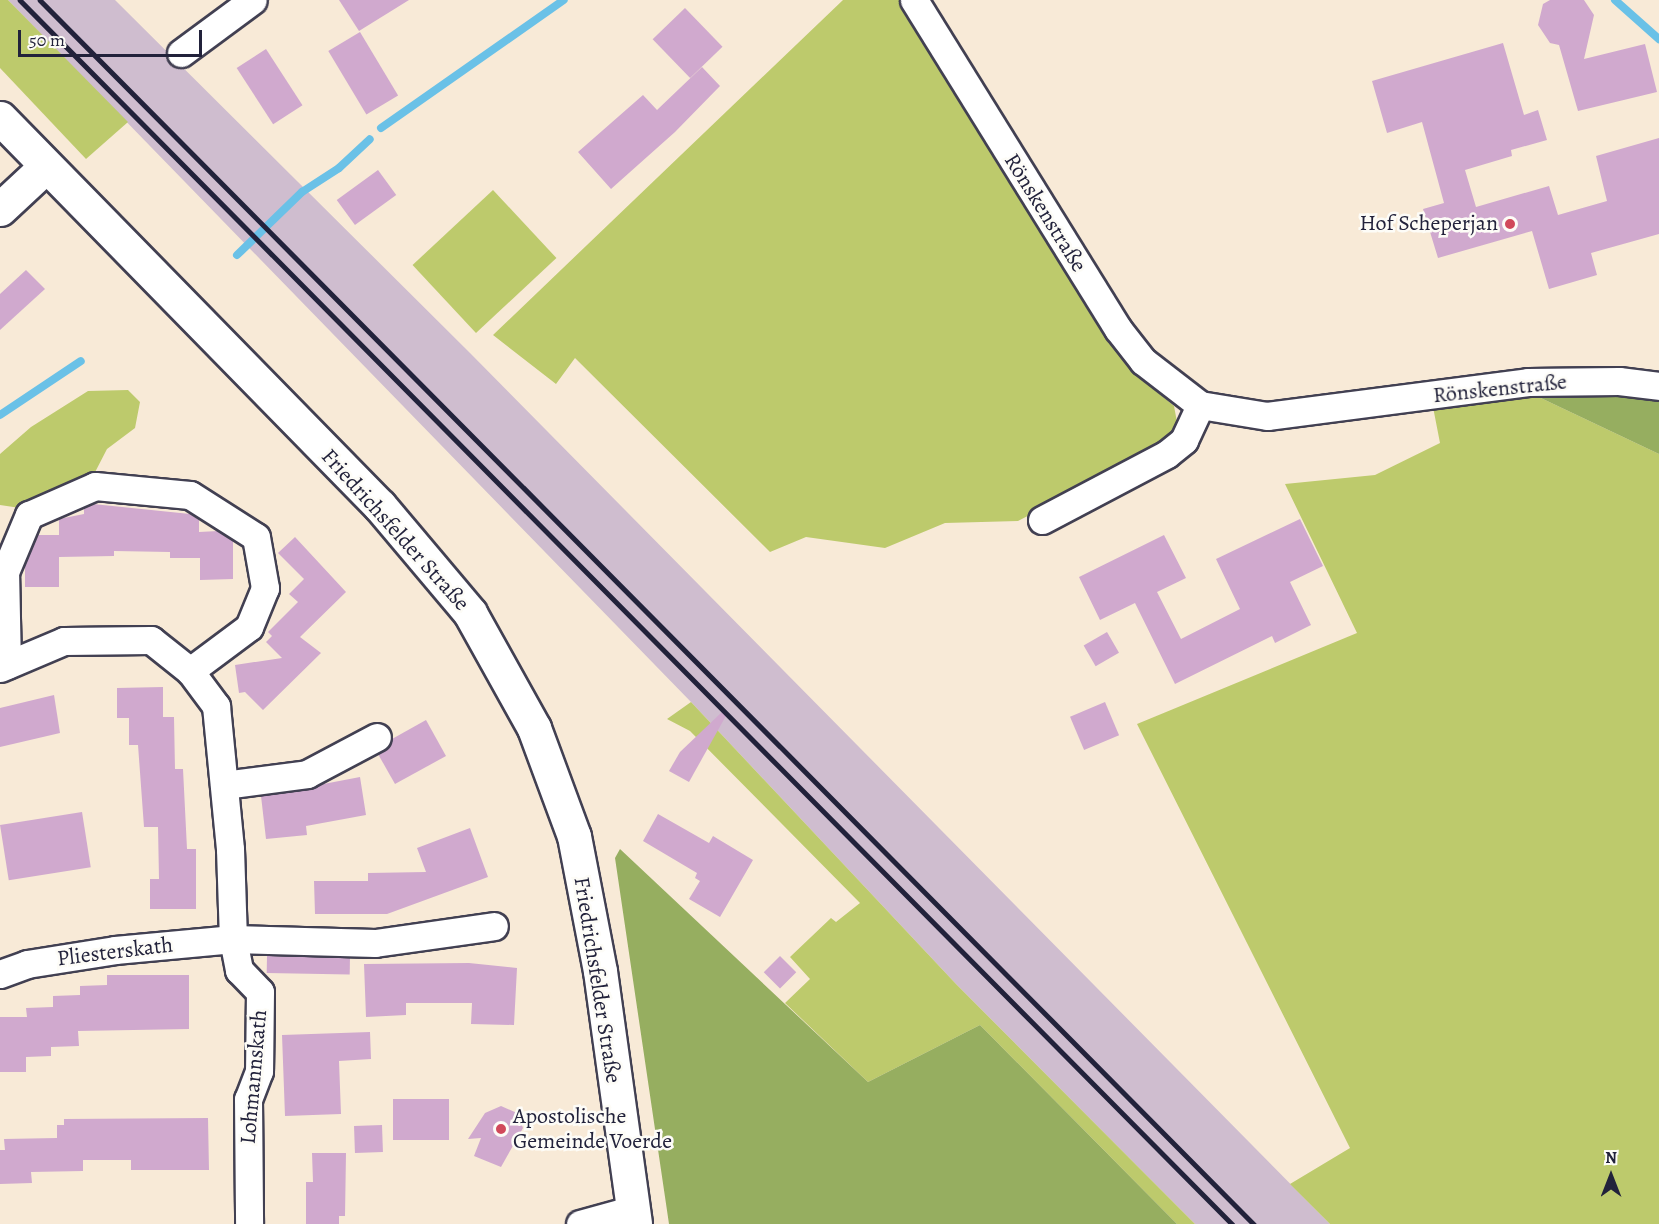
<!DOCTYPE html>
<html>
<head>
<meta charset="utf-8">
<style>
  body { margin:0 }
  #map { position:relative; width:1659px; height:1224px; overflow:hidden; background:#f8ead7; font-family:Alegreya,serif }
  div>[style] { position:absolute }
  .industrial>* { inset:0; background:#cfbdcf }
  .green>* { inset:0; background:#bdca6c; transform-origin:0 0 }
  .forest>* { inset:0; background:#96ae60 }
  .stream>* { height:8px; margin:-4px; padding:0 4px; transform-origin:4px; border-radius:4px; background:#6ac1e7 }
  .building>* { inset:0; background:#d0a9ce; transform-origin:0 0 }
  .roads { filter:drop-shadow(2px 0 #424052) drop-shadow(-2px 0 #424052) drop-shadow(0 2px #424052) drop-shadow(0 -2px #424052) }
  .street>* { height:27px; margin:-13.5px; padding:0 13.5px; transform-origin:13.5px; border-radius:13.5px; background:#fff }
  .secondary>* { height:33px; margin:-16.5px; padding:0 16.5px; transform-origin:16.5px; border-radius:16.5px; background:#fff }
  .rail>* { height:4.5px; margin:-2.25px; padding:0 2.25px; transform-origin:2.25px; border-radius:2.25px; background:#22223b }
  .dots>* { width:16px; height:16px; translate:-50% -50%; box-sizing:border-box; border:3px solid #fdfcf7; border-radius:50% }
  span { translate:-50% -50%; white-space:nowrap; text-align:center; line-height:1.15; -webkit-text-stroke:5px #fdfcf7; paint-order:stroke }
  .street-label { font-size:22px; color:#22223b }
  .poi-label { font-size:22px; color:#22223b }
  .right { translate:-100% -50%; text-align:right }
  .left { translate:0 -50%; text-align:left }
  .north { position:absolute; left:1581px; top:1146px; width:60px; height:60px; -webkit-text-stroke:4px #fdfcf7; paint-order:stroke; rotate:0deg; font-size:16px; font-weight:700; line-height:24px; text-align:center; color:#22223b }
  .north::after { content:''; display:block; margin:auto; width:21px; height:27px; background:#22223b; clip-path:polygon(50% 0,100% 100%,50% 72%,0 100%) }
  .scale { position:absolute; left:18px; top:30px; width:184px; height:27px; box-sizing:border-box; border:3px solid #22223b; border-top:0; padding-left:8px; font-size:18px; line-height:21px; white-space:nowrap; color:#22223b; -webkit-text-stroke:4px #fdfcf7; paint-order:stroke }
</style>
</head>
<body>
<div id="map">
  <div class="industrial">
    <i style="clip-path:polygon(8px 0,115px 0,470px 353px,1330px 1224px,1195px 1224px,956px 984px,691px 702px)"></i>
  </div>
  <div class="green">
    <i style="clip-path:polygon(0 0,8px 0,128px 122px,86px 159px,0 68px)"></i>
    <i style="clip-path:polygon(843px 0,899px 0,1107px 337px,1130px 369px,1174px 406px,1177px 422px,1172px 437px,1160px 447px,1018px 521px,945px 523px,885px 548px,806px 537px,770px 552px,575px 358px,556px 384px,493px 335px)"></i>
    <i style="left:493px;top:190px;width:93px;height:110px;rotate:47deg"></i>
    <i style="clip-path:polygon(128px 390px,140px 402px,135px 428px,107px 449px,91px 480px,27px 509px,0 505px,0 454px,31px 427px,88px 391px)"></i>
    <i style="clip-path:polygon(1526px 391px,1659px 454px,1659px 1224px,1330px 1224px,1290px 1184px,1350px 1148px,1137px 724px,1357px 633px,1285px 484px,1375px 475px,1440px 443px,1433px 407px)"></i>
    <i style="clip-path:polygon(691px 702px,956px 984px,1195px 1224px,1177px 1224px,980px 1025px,868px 1082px,785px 1003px,810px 979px,790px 957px,831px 918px,836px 922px,860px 903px,690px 731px,667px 719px)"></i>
  </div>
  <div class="forest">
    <i style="clip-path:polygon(1526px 391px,1659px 399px,1659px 454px)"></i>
    <i style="clip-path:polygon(620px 849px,868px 1082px,980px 1025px,1177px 1224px,669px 1224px,615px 858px)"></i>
  </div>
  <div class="stream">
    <i style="left:1615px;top:0;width:59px;rotate:41.6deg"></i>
    <i style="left:381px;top:128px;width:223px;rotate:-35deg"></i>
    <i style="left:237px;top:255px;width:91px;rotate:-44.1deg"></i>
    <i style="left:302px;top:192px;width:44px;rotate:-33deg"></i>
    <i style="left:339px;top:168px;width:42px;rotate:-43.1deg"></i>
    <i style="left:0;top:415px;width:97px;rotate:-33.7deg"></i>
  </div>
  <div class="building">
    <i style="clip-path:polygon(339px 0,409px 0,359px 31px)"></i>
    <i style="clip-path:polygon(1550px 0,1584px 0,1594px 15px,1584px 59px,1645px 44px,1657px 92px,1578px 111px,1559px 45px,1550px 43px,1538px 25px,1543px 4px)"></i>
    <i style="left:685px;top:8px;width:54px;height:45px;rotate:46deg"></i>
    <i style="left:360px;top:32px;width:74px;height:37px;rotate:59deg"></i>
    <i style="clip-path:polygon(1503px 43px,1524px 115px,1538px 110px,1547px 140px,1511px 150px,1512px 156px,1465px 170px,1476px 207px,1549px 186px,1558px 215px,1607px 201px,1596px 156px,1659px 138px,1659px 234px,1591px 253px,1597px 275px,1549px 289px,1532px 231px,1438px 258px,1423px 209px,1444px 203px,1422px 122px,1387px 133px,1372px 81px)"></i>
    <i style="left:266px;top:49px;width:67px;height:35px;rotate:57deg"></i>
    <i style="clip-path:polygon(702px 67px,720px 86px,675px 132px,611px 189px,578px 152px,643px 95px,657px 110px)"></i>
    <i style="left:378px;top:170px;width:31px;height:51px;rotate:54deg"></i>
    <i style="clip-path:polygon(26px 270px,45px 289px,0 330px,0 294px)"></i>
    <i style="clip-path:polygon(93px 504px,190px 514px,199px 520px,199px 532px,218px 531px,233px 541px,233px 579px,200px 580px,200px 558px,170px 558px,170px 552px,114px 551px,114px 556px,59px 557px,59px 587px,25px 587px,25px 565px,38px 535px,59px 535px,59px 519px,84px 514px,84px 508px)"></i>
    <i style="clip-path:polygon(1300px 519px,1323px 566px,1290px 582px,1311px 625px,1275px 643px,1272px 636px,1175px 684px,1135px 603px,1100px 620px,1079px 577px,1164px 535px,1186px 578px,1157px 592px,1181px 639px,1240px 609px,1216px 559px)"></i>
    <i style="clip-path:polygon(295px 537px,346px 592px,300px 637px,321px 653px,263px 710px,245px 692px,239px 693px,235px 665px,282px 658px,266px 642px,272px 636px,268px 632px,298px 602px,289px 594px,304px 579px,278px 553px)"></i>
    <i style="left:1107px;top:632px;width:24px;height:27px;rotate:60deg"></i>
    <i style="clip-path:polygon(163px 687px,163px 717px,174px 717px,175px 769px,183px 769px,187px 849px,196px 849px,196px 909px,150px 909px,150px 879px,159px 879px,158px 827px,144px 827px,138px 745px,129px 745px,129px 718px,117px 718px,117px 688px)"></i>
    <i style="clip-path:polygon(54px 695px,60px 733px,0 747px,0 708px)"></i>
    <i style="left:1105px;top:702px;width:36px;height:38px;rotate:67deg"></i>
    <i style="clip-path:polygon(723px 711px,727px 714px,689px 782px,669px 771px,680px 752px)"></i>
    <i style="clip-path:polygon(426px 720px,446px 756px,395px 784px,378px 754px,392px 739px)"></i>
    <i style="clip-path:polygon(360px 777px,366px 815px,306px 826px,307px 835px,266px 839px,261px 796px)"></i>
    <i style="left:82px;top:812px;width:56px;height:83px;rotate:81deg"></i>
    <i style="clip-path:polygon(658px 814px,709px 843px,713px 836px,753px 860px,720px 917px,689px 899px,700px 881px,695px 878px,697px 873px,643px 841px)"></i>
    <i style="clip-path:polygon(470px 828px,488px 877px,387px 914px,315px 914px,314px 881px,368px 881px,368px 873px,426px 872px,417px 848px)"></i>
    <i style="left:267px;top:956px;width:83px;height:17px;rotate:1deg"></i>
    <i style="left:780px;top:956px;width:23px;height:23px;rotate:45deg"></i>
    <i style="clip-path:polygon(469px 963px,517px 968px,514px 1025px,471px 1024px,472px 1003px,406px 1003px,406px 1015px,366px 1017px,364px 964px)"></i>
    <i style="clip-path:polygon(107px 975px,189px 975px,189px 1029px,78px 1031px,79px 1046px,51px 1047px,51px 1056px,26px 1057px,26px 1072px,0 1072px,0 1017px,27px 1017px,26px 1008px,53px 1007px,53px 996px,80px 995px,80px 986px,107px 985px)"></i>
    <i style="clip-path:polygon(370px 1032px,371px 1059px,339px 1061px,341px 1114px,285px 1116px,282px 1035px)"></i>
    <i style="left:393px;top:1099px;width:56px;height:41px"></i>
    <i style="clip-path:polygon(501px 1106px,517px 1113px,523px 1128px,501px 1167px,474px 1156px,481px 1138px,468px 1139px,485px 1113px)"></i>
    <i style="clip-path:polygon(208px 1118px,209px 1170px,131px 1170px,131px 1160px,83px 1160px,83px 1171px,31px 1172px,32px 1183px,0 1184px,0 1150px,5px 1150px,4px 1139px,57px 1138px,57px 1125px,64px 1125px,64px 1119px)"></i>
    <i style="left:382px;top:1125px;width:27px;height:28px;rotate:88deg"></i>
    <i style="clip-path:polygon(312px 1153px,346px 1153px,345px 1216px,339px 1216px,339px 1224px,306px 1224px,306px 1182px,313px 1182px)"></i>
  </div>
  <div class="roads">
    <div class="street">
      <i style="left:914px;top:0;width:387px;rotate:58.2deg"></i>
      <i style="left:1118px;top:329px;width:41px;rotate:52deg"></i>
      <i style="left:1143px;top:361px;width:72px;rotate:37.7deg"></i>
      <i style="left:1200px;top:405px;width:68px;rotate:9.3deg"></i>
      <i style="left:1267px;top:416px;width:263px;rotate:-7.4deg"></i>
      <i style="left:1528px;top:382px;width:91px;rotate:-0.6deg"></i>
      <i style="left:1619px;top:381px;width:40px;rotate:7.1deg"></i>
      <i style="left:181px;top:53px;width:89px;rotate:-36.4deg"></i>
      <i style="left:1042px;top:520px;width:141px;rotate:-27.8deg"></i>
      <i style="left:1167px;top:454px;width:22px;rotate:-39deg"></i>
      <i style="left:1184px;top:440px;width:38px;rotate:-65deg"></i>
      <i style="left:7px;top:665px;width:93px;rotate:-91.2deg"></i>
      <i style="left:5px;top:572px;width:62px;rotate:-67.2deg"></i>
      <i style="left:29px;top:515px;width:72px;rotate:-23.7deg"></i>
      <i style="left:95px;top:486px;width:95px;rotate:5.4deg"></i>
      <i style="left:190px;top:495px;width:78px;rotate:32.5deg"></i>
      <i style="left:256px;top:537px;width:52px;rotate:80deg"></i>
      <i style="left:265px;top:588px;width:42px;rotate:112.3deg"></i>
      <i style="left:249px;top:627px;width:74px;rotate:143.3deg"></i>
      <i style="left:0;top:668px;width:69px;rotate:-22.9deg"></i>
      <i style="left:64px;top:641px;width:87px;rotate:-0.7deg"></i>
      <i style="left:151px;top:640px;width:50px;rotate:38.5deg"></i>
      <i style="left:190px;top:671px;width:44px;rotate:53.4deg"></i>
      <i style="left:216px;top:706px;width:144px;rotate:84.4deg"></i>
      <i style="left:230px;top:849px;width:90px;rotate:88.1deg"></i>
      <i style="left:233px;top:939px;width:32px;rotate:79deg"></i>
      <i style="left:239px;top:970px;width:30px;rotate:46deg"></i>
      <i style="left:260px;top:992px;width:79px;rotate:90.7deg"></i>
      <i style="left:259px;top:1071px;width:30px;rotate:111deg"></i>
      <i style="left:248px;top:1099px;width:125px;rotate:89.5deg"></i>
      <i style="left:224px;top:785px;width:84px;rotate:-7.5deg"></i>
      <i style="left:307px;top:774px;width:79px;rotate:-27.9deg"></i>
      <i style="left:0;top:974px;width:29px;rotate:-20deg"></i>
      <i style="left:27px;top:964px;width:89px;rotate:-9deg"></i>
      <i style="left:115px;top:950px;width:119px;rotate:-5.3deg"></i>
      <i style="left:233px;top:939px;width:142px;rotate:1.6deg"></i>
      <i style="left:375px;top:943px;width:120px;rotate:-8.1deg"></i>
      <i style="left:580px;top:1224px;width:53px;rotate:-15.4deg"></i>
    </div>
    <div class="secondary">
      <i style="left:0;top:118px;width:543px;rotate:45.6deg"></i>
      <i style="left:380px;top:506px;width:140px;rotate:49.9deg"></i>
      <i style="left:470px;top:613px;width:132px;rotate:60.9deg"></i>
      <i style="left:534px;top:728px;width:115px;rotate:69.7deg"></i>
      <i style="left:574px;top:836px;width:137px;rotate:79.1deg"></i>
      <i style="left:600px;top:971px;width:255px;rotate:82.1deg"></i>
      <i style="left:0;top:209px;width:62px;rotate:-43deg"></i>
    </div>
  </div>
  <div class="rail">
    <i style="left:20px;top:0;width:1723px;rotate:45.28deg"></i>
    <i style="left:40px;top:0;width:1724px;rotate:45.24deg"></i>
  </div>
  <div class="dots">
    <i style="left:1510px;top:224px;background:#d1495b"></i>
    <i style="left:501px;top:1129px;background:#d1495b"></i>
  </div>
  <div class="street-label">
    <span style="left:1045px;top:213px;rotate:58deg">Rönskenstraße</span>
    <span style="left:1500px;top:389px;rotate:-6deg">Rönskenstraße</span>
    <span style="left:395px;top:530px;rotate:48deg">Friedrichsfelder Straße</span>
    <span style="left:115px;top:952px;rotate:-7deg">Pliesterskath</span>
    <span style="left:597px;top:980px;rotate:81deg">Friedrichsfelder Straße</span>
    <span style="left:254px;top:1077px;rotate:-85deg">Lohmannskath</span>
  </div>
  <div class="poi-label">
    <span class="right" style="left:1498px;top:224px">Hof Scheperjan</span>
    <span class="left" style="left:513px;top:1129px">Apostolische<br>Gemeinde Voerde</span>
  </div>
  <div class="north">N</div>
  <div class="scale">50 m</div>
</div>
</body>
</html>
